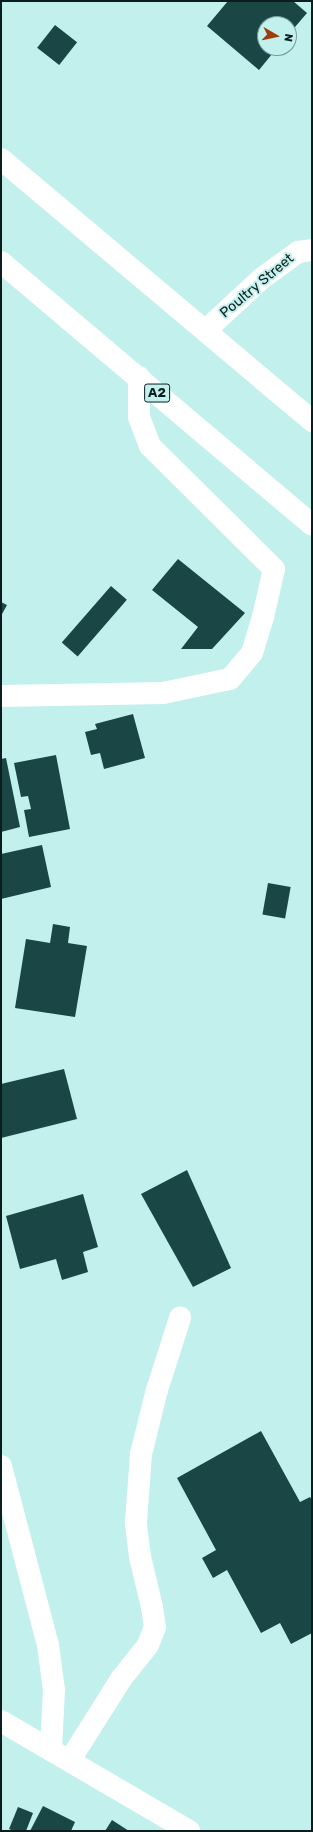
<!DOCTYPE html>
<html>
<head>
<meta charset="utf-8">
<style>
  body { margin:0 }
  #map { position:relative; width:313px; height:1832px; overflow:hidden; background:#c1f0ed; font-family:Rubik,sans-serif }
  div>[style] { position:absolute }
  .building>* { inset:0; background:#1a4645; transform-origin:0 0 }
  .minor>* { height:22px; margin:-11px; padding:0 11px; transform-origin:11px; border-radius:11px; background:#fff }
  .trunk>* { height:22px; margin:-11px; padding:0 11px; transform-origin:11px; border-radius:11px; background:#fff }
  span { translate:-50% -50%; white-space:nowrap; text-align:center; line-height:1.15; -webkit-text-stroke:4px #c1f0ed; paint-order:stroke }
  .shield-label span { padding:1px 3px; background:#c1f0ed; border:1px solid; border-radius:3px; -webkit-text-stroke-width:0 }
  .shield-label { font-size:13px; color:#0b1d1d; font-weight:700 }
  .street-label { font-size:14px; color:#0b1d1d }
  .frame { position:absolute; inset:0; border:2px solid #0b1d1d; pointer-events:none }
  .north { position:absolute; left:257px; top:16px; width:40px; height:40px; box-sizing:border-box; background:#c1f0ed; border:1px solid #789c9a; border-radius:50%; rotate:99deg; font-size:11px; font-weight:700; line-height:16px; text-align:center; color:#0b1d1d }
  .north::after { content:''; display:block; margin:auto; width:14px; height:18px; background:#a03c07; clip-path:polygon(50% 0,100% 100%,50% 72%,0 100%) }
</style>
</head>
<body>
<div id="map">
  <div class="building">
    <i style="clip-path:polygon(228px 1px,293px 1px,307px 13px,289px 34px,289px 24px,265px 24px,265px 48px,277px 48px,259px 70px,207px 26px)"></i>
    <i style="left:55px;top:25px;width:28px;height:29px;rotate:38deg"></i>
    <i style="clip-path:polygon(178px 559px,245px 613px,212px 649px,181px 649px,198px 627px,152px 590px)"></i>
    <i style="left:111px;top:586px;width:21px;height:75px;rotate:41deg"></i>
    <i style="clip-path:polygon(1px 602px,7px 605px,1px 616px)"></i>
    <i style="clip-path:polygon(133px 714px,145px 758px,104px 769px,100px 753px,91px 755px,85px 732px,97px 729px,95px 724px)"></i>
    <i style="clip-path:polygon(56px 755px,70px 829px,29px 837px,24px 810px,31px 809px,28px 796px,21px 797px,14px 763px)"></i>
    <i style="clip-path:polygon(6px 758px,20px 827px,1px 832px,1px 759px)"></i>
    <i style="clip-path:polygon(42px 845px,51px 887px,1px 899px,1px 854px)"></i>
    <i style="left:268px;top:883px;width:23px;height:32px;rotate:10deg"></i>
    <i style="clip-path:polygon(53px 924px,70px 927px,68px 943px,87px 946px,75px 1017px,15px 1008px,26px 939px,50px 943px)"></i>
    <i style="clip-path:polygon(64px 1069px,77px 1119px,1px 1138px,1px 1084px)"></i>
    <i style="clip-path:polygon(187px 1170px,231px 1268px,193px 1287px,141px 1194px)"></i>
    <i style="clip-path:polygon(83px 1194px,98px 1247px,83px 1252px,88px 1272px,62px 1280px,56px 1259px,20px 1269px,6px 1216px)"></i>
    <i style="clip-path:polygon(261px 1431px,300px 1502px,310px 1497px,312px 1500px,312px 1633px,291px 1644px,280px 1623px,261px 1633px,227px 1570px,213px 1578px,202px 1558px,216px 1550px,177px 1478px)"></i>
    <i style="clip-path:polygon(43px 1806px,75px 1822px,71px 1831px,30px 1831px)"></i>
    <i style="clip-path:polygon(18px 1807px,33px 1813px,26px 1831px,14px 1831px,9px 1829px)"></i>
    <i style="clip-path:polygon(112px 1820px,129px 1831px,105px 1831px)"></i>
  </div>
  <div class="minor">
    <i style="left:206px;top:330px;width:75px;rotate:-42.8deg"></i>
    <i style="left:261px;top:279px;width:46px;rotate:-36.1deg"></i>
    <i style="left:298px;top:252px;width:14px;rotate:-8deg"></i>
    <i style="left:1px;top:696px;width:162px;rotate:-1.1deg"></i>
    <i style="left:163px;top:693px;width:68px;rotate:-11.8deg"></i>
    <i style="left:230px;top:679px;width:34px;rotate:-50deg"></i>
    <i style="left:252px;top:653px;width:38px;rotate:-73deg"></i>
    <i style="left:263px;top:617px;width:49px;rotate:-77.1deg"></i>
    <i style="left:274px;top:569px;width:175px;rotate:-135.2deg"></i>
    <i style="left:150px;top:446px;width:31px;rotate:-111deg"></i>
    <i style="left:139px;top:417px;width:40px;rotate:-90deg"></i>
    <i style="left:1px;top:1466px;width:185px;rotate:75.3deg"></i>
    <i style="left:48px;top:1645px;width:45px;rotate:82.4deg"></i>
    <i style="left:54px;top:1690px;width:59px;rotate:92.9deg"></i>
    <i style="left:1px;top:1721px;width:218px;rotate:30.3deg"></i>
    <i style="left:70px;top:1760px;width:96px;rotate:-57.8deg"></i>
    <i style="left:121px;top:1679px;width:43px;rotate:-51.5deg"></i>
    <i style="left:148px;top:1645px;width:19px;rotate:-69deg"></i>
    <i style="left:155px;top:1627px;width:20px;rotate:-99deg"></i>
    <i style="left:152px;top:1607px;width:51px;rotate:-103.5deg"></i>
    <i style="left:140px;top:1557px;width:35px;rotate:-97deg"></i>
    <i style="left:136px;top:1522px;width:68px;rotate:-85.8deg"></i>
    <i style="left:141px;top:1454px;width:66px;rotate:-76deg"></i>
    <i style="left:157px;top:1390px;width:76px;rotate:-72.3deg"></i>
  </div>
  <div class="trunk">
    <i style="left:1px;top:159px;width:407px;rotate:40.1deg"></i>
    <i style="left:1px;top:262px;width:407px;rotate:40.2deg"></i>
  </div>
  <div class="shield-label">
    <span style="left:157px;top:393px">A2</span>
  </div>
  <div class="street-label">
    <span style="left:257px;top:286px;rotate:-40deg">Poultry Street</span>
  </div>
  <div class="frame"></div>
  <div class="north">N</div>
</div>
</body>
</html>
